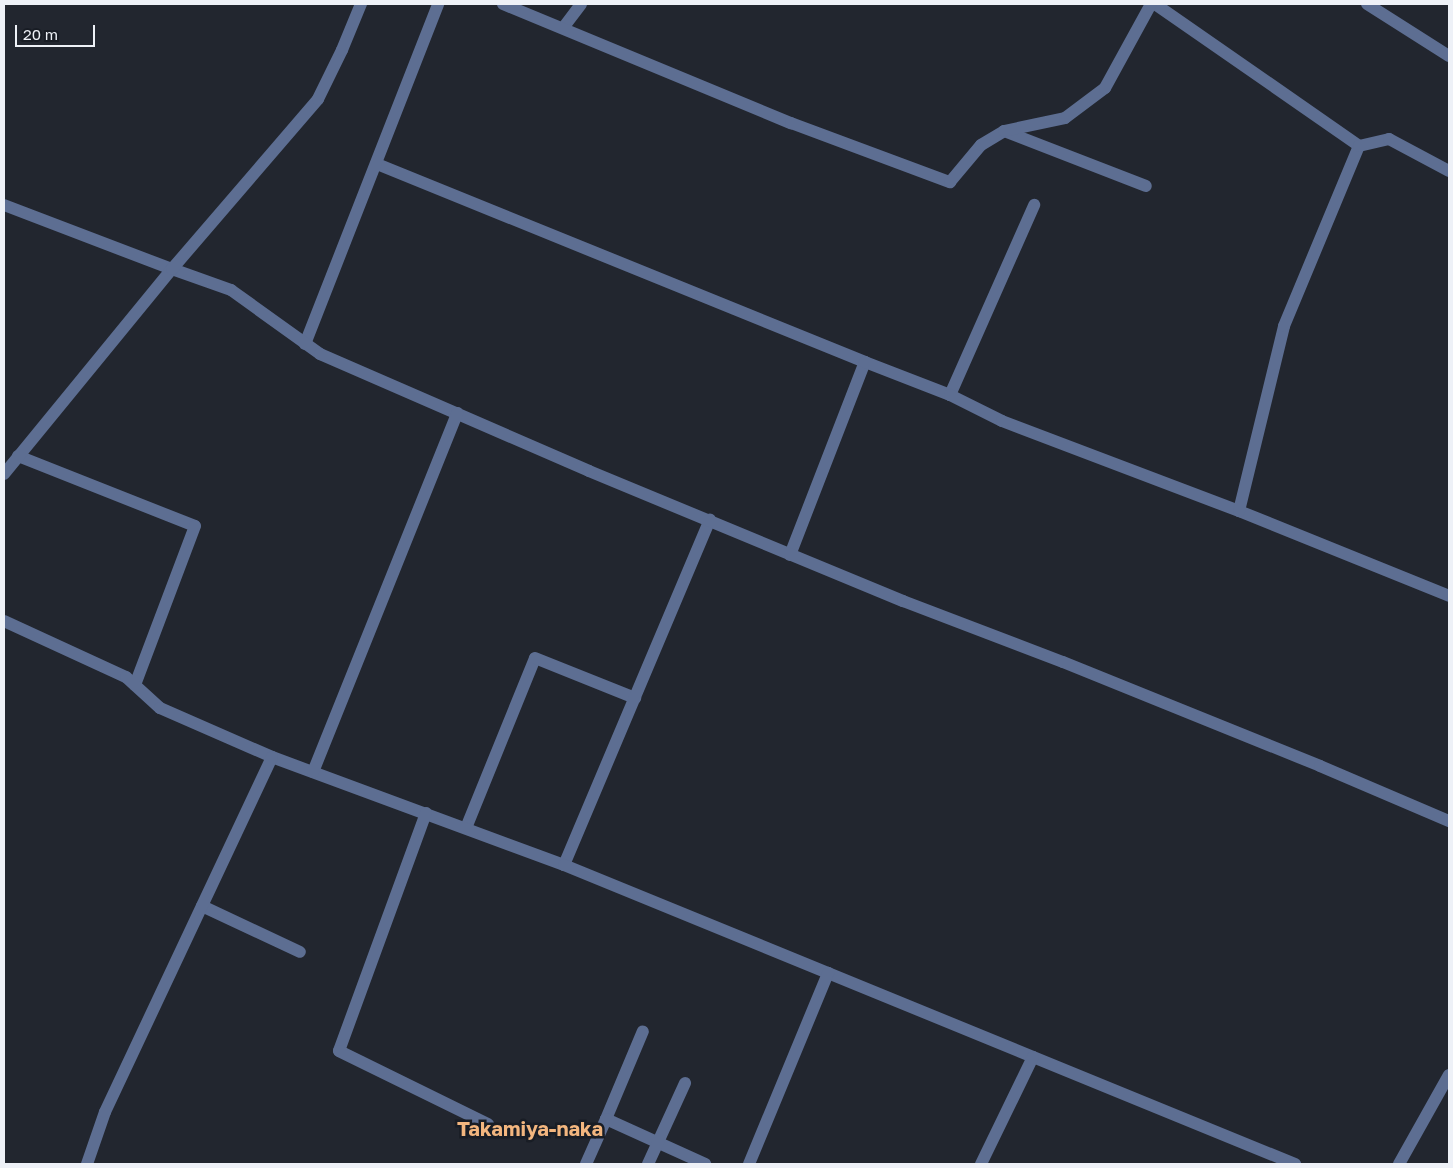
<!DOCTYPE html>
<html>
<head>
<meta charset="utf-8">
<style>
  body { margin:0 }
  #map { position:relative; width:1453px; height:1168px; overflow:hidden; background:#22262f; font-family:"Golos Text",sans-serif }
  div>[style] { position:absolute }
  .service>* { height:12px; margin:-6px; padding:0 6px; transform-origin:6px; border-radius:6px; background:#5d6e92 }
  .minor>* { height:12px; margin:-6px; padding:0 6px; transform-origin:6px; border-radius:6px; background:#5d6e92 }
  .tertiary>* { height:12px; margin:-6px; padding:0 6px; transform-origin:6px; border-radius:6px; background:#5d6e92 }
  span { translate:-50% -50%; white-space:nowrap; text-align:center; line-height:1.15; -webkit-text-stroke:5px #191d25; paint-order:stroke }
  .quarter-label { font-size:20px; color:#f3b67f; font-weight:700 }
  .frame { position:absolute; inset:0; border:5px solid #eef1f7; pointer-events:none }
  .scale { position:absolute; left:15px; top:25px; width:80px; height:22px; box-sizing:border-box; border:2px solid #eef1f7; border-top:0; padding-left:6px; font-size:15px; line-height:18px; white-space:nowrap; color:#eef1f7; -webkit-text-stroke:4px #191d25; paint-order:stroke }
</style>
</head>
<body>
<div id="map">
  <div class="service">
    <i style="left:1155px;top:4px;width:249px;rotate:34.8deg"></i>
    <i style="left:563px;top:28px;width:30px;rotate:-53deg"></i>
    <i style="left:1004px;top:131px;width:152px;rotate:21.2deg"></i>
    <i style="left:377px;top:164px;width:527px;rotate:22.08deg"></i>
    <i style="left:305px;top:344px;width:365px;rotate:-68.6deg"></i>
    <i style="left:950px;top:395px;width:208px;rotate:-66.1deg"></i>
    <i style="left:18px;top:456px;width:190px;rotate:21.6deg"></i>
    <i style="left:195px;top:526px;width:170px;rotate:110.7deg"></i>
    <i style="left:790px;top:555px;width:207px;rotate:-68.8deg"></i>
    <i style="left:865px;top:362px;width:91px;rotate:21.2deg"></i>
    <i style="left:950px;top:395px;width:58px;rotate:26.6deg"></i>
    <i style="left:1002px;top:421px;width:254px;rotate:20.8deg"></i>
    <i style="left:1239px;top:511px;width:227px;rotate:22deg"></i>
    <i style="left:466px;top:828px;width:183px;rotate:-67.9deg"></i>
    <i style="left:535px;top:658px;width:108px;rotate:21.8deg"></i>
    <i style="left:564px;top:865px;width:375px;rotate:-67.1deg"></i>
    <i style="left:606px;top:1119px;width:95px;rotate:-67.2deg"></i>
    <i style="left:586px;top:1164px;width:49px;rotate:-66deg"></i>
    <i style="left:606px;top:1119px;width:109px;rotate:24.4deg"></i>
    <i style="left:648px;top:1164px;width:89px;rotate:-65.4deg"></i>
  </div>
  <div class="minor">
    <i style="left:503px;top:4px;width:312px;rotate:22.5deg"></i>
    <i style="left:791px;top:123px;width:170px;rotate:20.4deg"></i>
    <i style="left:950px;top:182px;width:48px;rotate:-50deg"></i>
    <i style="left:981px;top:145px;width:27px;rotate:-31deg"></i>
    <i style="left:1004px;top:131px;width:62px;rotate:-12deg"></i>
    <i style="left:1065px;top:118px;width:50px;rotate:-36.9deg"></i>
    <i style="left:1105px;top:88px;width:96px;rotate:-61.3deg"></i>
    <i style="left:1367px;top:4px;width:97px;rotate:32.4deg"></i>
    <i style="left:172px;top:269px;width:63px;rotate:19.6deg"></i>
    <i style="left:231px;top:290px;width:110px;rotate:35.7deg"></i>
    <i style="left:320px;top:354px;width:293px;rotate:23.5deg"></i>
    <i style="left:589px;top:471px;width:340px;rotate:22.5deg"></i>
    <i style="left:903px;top:601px;width:171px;rotate:20.9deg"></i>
    <i style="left:1063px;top:662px;width:277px;rotate:22deg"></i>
    <i style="left:1320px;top:766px;width:140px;rotate:23.1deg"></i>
    <i style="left:1239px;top:511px;width:190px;rotate:-76.3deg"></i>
    <i style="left:1284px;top:326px;width:195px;rotate:-67.4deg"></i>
    <i style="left:1359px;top:146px;width:31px;rotate:-13deg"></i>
    <i style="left:1389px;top:139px;width:68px;rotate:28.1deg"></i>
    <i style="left:4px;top:621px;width:134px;rotate:24.7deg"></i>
    <i style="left:126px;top:677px;width:46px;rotate:42.4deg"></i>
    <i style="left:160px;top:708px;width:122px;rotate:23.6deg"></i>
    <i style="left:272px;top:757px;width:311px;rotate:20.3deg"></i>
    <i style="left:564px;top:865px;width:790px;rotate:22.25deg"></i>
    <i style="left:313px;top:772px;width:387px;rotate:-68.1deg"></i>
    <i style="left:426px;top:813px;width:253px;rotate:110.1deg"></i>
    <i style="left:339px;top:1051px;width:166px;rotate:26.1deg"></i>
    <i style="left:202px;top:906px;width:108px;rotate:25.1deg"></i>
    <i style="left:87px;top:1164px;width:55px;rotate:-70.9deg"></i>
    <i style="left:105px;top:1112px;width:392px;rotate:-64.8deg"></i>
    <i style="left:749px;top:1164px;width:207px;rotate:-67.5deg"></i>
    <i style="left:981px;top:1164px;width:119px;rotate:-64.1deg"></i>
  </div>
  <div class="tertiary">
    <i style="left:4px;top:205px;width:180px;rotate:20.9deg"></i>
    <i style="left:4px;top:474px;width:265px;rotate:-50.7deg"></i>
    <i style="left:172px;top:269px;width:224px;rotate:-49.3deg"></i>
    <i style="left:318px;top:99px;width:55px;rotate:-63.9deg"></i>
    <i style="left:342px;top:50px;width:50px;rotate:-67.6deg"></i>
    <i style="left:1399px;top:1164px;width:102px;rotate:-60.7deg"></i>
  </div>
  <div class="quarter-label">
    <span style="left:530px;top:1128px">Takamiya-naka</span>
  </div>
  <div class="frame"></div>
  <div class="scale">20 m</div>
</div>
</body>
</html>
